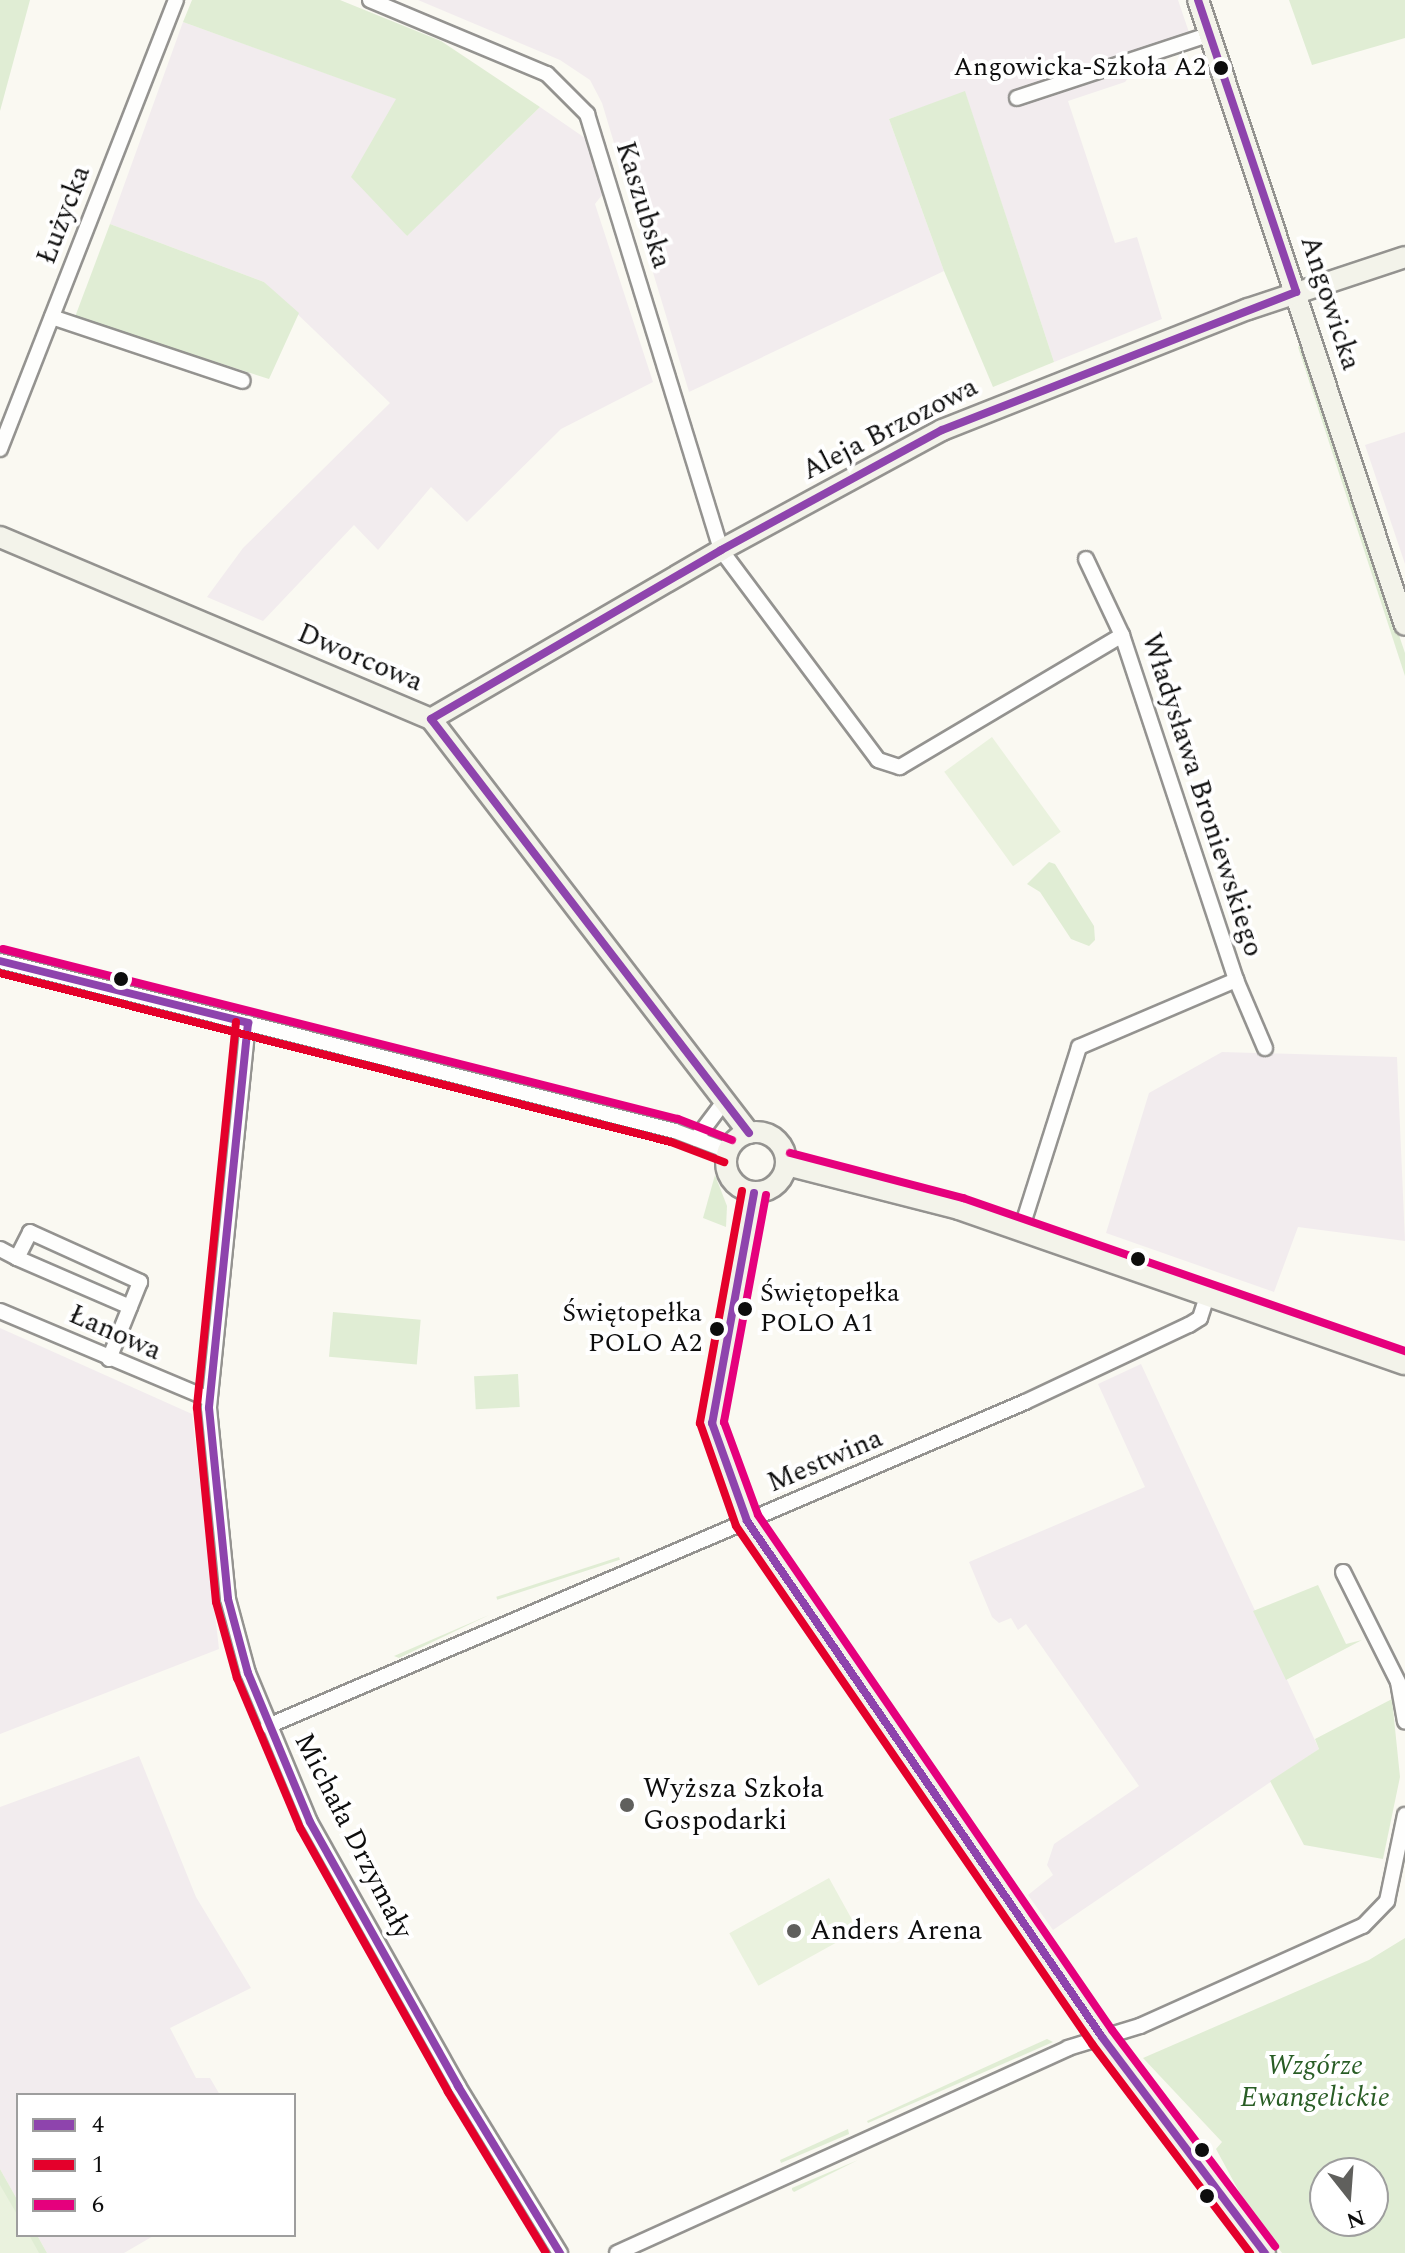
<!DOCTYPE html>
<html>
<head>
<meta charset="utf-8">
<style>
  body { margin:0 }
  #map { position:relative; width:1405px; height:2253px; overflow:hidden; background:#faf9f2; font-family:Spectral,serif }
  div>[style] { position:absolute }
  .industrial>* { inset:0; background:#f2ecee }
  .green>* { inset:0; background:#e0edd4; transform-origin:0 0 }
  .pitch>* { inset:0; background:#eaf2de; transform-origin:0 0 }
  .roads { filter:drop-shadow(2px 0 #949390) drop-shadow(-2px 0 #949390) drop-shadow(0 2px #949390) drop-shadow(0 -2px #949390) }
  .street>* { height:14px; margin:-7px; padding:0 7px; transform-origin:7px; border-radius:7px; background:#fefefd }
  .secondary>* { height:20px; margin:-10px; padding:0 10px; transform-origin:10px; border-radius:10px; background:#f3f3ea }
  .secondary>.ring { margin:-10px; padding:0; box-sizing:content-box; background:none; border:20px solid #f3f3ea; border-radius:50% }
  .bus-1>* { height:8px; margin:-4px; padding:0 4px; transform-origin:4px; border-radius:4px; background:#8e44ad }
  .bus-2>* { height:8px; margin:-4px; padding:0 4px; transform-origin:4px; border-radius:4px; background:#e4002b }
  .bus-3>* { height:8px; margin:-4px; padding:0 4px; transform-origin:4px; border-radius:4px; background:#e5007d }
  .dots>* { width:22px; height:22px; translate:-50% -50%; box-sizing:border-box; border:4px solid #fff; border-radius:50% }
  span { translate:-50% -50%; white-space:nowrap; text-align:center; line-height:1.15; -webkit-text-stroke:8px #fff; paint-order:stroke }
  .bus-label { font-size:26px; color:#0d0d0d }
  .right { translate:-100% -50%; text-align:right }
  .left { translate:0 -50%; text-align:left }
  .street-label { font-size:28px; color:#0d0d0d }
  .poi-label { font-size:28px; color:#0d0d0d }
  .park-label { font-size:28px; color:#295d25; font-style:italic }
  .legend { position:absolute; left:16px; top:2093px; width:280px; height:144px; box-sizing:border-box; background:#fff; border:2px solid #9e9e9e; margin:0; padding:10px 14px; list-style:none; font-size:24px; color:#0d0d0d }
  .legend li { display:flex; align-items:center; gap:16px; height:40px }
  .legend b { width:40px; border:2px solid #9e9e9e }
  .north { position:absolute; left:1309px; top:2157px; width:80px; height:80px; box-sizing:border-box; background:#fff; border:2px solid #9e9e9e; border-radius:50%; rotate:163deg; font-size:22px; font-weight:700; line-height:32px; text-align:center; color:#0d0d0d }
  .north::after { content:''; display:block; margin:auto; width:28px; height:36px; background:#60605d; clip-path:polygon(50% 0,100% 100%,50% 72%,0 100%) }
</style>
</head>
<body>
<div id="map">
  <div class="industrial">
    <i style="clip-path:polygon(418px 0,1178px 0,1194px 47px,1139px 65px,1125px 82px,1068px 101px,1115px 243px,1137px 237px,1162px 319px,1054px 362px,965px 92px,889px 119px,944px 271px,689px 392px,602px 103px,590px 80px,560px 60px)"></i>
    <i style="clip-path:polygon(183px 22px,397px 99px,406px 236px,540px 107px,585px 138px,602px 195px,595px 204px,653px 382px,561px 429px,467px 522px,431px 487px,378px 550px,354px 525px,263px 621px,207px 597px,243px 548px,390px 403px,264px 282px,110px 224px)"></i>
    <i style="clip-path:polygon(1405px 432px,1405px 564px,1365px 445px)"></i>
    <i style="clip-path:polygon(1222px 1052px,1397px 1057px,1405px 1241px,1298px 1227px,1274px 1292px,1106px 1233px,1149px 1093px)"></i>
    <i style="clip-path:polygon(0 1328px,192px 1414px,219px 1649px,0 1734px)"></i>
    <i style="clip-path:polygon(1141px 1364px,1319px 1749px,1053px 1930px,1028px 1895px,1053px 1875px,1047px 1865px,1054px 1844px,1139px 1786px,1026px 1624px,1018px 1630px,1011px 1618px,999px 1623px,992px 1617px,969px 1562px,1145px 1487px,1098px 1384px)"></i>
    <i style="clip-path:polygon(139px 1756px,196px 1897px,251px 1988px,170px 2028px,196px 2078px,210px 2078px,220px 2095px,18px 2095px,18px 2201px,0 2169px,0 1807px)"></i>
    <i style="clip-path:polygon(37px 2235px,155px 2235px,124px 2253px,47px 2253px)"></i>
  </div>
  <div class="green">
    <i style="clip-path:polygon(0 0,30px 0,0 111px)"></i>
    <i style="clip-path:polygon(192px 0,340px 0,441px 41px,540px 107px,407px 236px,351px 177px,396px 99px,183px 22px)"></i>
    <i style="clip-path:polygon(1289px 0,1405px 0,1405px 38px,1312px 65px)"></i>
    <i style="clip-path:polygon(965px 91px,1054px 362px,993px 387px,944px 271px,889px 119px)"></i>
    <i style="clip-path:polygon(110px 224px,264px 282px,299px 313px,269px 379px,75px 317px)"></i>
    <i style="clip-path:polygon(1301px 344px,1405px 653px,1405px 676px,1298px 347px)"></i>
    <i style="clip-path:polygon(1049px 862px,1055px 864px,1094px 926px,1095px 940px,1089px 946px,1071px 939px,1040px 892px,1027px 884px)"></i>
    <i style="clip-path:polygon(715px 1175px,727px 1206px,726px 1227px,703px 1218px)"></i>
    <i style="left:333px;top:1312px;width:88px;height:45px;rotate:5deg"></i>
    <i style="left:518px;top:1374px;width:33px;height:44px;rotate:87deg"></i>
    <i style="left:619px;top:1557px;width:3px;height:129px;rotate:72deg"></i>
    <i style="clip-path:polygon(1318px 1585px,1346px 1644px,1362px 1640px,1286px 1680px,1253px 1611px)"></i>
    <i style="clip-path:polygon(489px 1615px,399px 1658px,394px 1656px)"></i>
    <i style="clip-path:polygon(1392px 1699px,1400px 1777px,1383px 1859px,1304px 1845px,1270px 1781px,1319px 1749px,1315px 1739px)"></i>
    <i style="clip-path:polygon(evenodd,1405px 1938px,1405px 2253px,1282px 2253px,1248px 2208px,1216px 2149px,1222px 2142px,1143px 2058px,1369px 1960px,1405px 1938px,1325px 2173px,1373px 2173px,1373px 2221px,1325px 2221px,1325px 2173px)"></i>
    <i style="clip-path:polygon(1047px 2039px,1053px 2042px,868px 2123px,867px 2121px)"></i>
    <i style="clip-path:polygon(848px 2129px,849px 2134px,781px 2163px,780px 2160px)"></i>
    <i style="clip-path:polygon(858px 2160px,794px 2192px,792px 2190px,792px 2188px)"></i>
    <i style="clip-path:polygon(0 2169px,18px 2201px,18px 2235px,37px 2235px,47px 2253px,0 2253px)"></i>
  </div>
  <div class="pitch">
    <i style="left:992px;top:737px;width:117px;height:59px;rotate:54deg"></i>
    <i style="left:829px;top:1878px;width:60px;height:114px;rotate:61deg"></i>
    <i style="clip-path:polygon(0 2185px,18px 2216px,18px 2235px,29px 2235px,39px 2253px,0 2253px)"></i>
  </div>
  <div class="roads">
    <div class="street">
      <i style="left:370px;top:0;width:192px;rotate:22.7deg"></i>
      <i style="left:547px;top:74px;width:57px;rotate:45deg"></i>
      <i style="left:587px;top:114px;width:456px;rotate:72.9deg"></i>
      <i style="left:721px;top:550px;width:262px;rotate:53.2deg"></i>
      <i style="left:878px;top:760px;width:23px;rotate:18deg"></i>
      <i style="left:900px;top:767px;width:258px;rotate:-30.7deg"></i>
      <i style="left:1017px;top:98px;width:203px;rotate:-18.3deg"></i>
      <i style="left:52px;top:317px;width:201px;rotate:18.5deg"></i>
      <i style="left:0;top:449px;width:482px;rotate:-68.6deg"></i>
      <i style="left:1086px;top:559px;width:84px;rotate:64.7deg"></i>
      <i style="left:1122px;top:635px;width:363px;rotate:71.7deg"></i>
      <i style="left:1236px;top:980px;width:74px;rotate:66.9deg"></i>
      <i style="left:0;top:961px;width:696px;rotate:14.14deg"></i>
      <i style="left:675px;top:1131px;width:57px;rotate:20.7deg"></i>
      <i style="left:248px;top:1023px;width:387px;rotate:95.8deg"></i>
      <i style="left:209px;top:1408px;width:192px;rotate:84.3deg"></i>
      <i style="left:228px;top:1599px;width:77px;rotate:74.9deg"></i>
      <i style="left:248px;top:1673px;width:161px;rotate:67.4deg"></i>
      <i style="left:310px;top:1822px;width:303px;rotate:60.7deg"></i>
      <i style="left:458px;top:2086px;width:196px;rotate:58.6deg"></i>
      <i style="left:696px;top:1139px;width:50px;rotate:-53.1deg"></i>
      <i style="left:1021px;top:1230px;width:192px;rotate:-72.4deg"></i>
      <i style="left:1079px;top:1047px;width:171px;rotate:-23.1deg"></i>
      <i style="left:0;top:1249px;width:19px;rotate:28deg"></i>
      <i style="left:17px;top:1258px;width:29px;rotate:-63deg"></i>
      <i style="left:30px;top:1232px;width:121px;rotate:24.4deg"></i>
      <i style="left:140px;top:1282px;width:83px;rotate:111.9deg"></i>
      <i style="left:17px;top:1258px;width:123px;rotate:23.4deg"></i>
      <i style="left:0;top:1311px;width:227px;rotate:22.8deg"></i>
      <i style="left:1343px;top:1572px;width:123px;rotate:63.4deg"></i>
      <i style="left:1398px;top:1682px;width:40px;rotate:80deg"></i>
      <i style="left:268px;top:1726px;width:823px;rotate:-23.17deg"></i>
      <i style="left:1025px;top:1402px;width:181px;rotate:-25.2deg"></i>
      <i style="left:1189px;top:1325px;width:13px;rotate:-32deg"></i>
      <i style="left:1200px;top:1318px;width:22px;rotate:-72deg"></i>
      <i style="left:617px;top:2253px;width:495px;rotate:-24.4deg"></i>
      <i style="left:1068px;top:2048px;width:75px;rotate:-17deg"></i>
      <i style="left:1140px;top:2026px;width:244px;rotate:-24.2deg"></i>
      <i style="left:1363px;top:1926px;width:35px;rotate:-46deg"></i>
      <i style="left:1387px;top:1901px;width:88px;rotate:-78.2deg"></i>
    </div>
    <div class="secondary">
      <i style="left:1198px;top:0;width:658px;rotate:71.68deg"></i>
      <i style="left:0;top:537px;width:468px;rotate:22.9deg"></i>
      <i style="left:431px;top:719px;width:522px;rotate:52.47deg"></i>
      <i style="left:431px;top:719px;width:336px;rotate:-30.2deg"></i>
      <i style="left:721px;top:550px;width:251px;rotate:-28.5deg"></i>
      <i style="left:942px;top:430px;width:329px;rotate:-21.6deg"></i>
      <i style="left:1248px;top:309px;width:165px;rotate:-18.3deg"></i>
      <i class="ring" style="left:726px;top:1132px;width:40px;height:40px"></i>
      <i style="left:787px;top:1165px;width:178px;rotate:14.3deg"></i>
      <i style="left:959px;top:1209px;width:472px;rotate:19.2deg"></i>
      <i style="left:754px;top:1193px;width:234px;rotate:100.3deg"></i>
      <i style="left:712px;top:1423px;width:104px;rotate:70.3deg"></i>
      <i style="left:747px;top:1521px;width:626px;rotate:55.47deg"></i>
      <i style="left:1102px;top:2037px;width:271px;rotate:53deg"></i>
    </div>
  </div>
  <div class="bus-1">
    <i style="left:1198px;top:0;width:308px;rotate:71.4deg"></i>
    <i style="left:431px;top:719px;width:336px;rotate:-30.2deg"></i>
    <i style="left:721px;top:550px;width:251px;rotate:-28.5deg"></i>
    <i style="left:942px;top:430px;width:380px;rotate:-21.3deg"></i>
    <i style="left:431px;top:719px;width:522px;rotate:52.47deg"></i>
    <i style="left:0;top:961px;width:256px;rotate:14deg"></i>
    <i style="left:248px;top:1023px;width:387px;rotate:95.8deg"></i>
    <i style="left:209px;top:1408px;width:192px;rotate:84.3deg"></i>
    <i style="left:228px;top:1599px;width:77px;rotate:74.9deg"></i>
    <i style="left:248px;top:1673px;width:161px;rotate:67.4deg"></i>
    <i style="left:310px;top:1822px;width:303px;rotate:60.7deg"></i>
    <i style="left:458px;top:2086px;width:196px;rotate:58.6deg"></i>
    <i style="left:754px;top:1193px;width:234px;rotate:100.3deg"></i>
    <i style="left:712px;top:1423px;width:104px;rotate:70.3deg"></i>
    <i style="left:747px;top:1521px;width:626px;rotate:55.47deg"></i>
    <i style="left:1102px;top:2037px;width:271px;rotate:53deg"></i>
  </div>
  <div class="bus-2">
    <i style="left:0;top:973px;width:692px;rotate:14.14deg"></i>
    <i style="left:671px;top:1142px;width:57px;rotate:20.7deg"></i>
    <i style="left:236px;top:1022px;width:388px;rotate:95.8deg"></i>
    <i style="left:197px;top:1408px;width:195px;rotate:84.4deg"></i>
    <i style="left:216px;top:1602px;width:79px;rotate:74.6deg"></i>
    <i style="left:237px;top:1678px;width:163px;rotate:67.2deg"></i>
    <i style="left:300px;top:1828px;width:303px;rotate:60.7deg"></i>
    <i style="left:448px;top:2092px;width:188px;rotate:58.7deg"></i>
    <i style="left:742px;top:1191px;width:236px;rotate:100.3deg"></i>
    <i style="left:700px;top:1423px;width:109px;rotate:70.7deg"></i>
    <i style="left:736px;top:1526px;width:629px;rotate:55.5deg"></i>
    <i style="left:1092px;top:2044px;width:262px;rotate:52.9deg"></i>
  </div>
  <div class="bus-3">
    <i style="left:3px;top:949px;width:696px;rotate:14.14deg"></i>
    <i style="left:678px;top:1119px;width:58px;rotate:21.3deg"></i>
    <i style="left:790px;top:1153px;width:179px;rotate:14.6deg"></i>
    <i style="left:963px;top:1198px;width:468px;rotate:19.1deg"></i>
    <i style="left:766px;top:1195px;width:231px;rotate:100.5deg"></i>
    <i style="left:724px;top:1422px;width:99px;rotate:69.9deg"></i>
    <i style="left:758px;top:1515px;width:625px;rotate:55.5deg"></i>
    <i style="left:1112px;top:2030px;width:271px;rotate:53deg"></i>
  </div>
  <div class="dots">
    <i style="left:1221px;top:68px;background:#0d0d0d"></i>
    <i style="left:121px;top:979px;background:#0d0d0d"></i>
    <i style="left:1138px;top:1259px;background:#0d0d0d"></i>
    <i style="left:745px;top:1309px;background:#0d0d0d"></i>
    <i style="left:717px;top:1329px;background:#0d0d0d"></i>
    <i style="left:627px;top:1805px;background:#60605d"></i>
    <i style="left:794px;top:1931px;background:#60605d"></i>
    <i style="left:1202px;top:2150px;background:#0d0d0d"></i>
    <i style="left:1207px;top:2196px;background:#0d0d0d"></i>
  </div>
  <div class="bus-label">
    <span class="right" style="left:1206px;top:68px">Angowicka-Szkoła A2</span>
    <span class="left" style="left:760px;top:1309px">Świętopełka<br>POLO A1</span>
    <span class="right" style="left:702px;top:1329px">Świętopełka<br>POLO A2</span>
  </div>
  <div class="street-label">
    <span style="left:643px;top:205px;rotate:73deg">Kaszubska</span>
    <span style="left:64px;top:215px;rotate:-69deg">Łużycka</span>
    <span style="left:1330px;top:303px;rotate:72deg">Angowicka</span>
    <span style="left:890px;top:429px;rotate:-27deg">Aleja Brzozowa</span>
    <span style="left:360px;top:658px;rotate:23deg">Dworcowa</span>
    <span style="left:1202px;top:795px;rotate:72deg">Władysława Broniewskiego</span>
    <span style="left:115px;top:1333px;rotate:24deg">Łanowa</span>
    <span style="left:825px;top:1461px;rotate:-23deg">Mestwina</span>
    <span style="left:353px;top:1836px;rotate:63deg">Michała Drzymały</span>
  </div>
  <div class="poi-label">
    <span class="left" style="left:643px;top:1805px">Wyższa Szkoła<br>Gospodarki</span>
    <span class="left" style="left:810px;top:1931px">Anders Arena</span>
  </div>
  <div class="park-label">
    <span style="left:1315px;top:2082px">Wzgórze<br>Ewangelickie</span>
  </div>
  <ul class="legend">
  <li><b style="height:10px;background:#8e44ad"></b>4</li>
  <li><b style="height:10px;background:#e4002b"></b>1</li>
  <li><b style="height:10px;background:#e5007d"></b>6</li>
  </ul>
  <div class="north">N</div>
</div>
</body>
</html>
